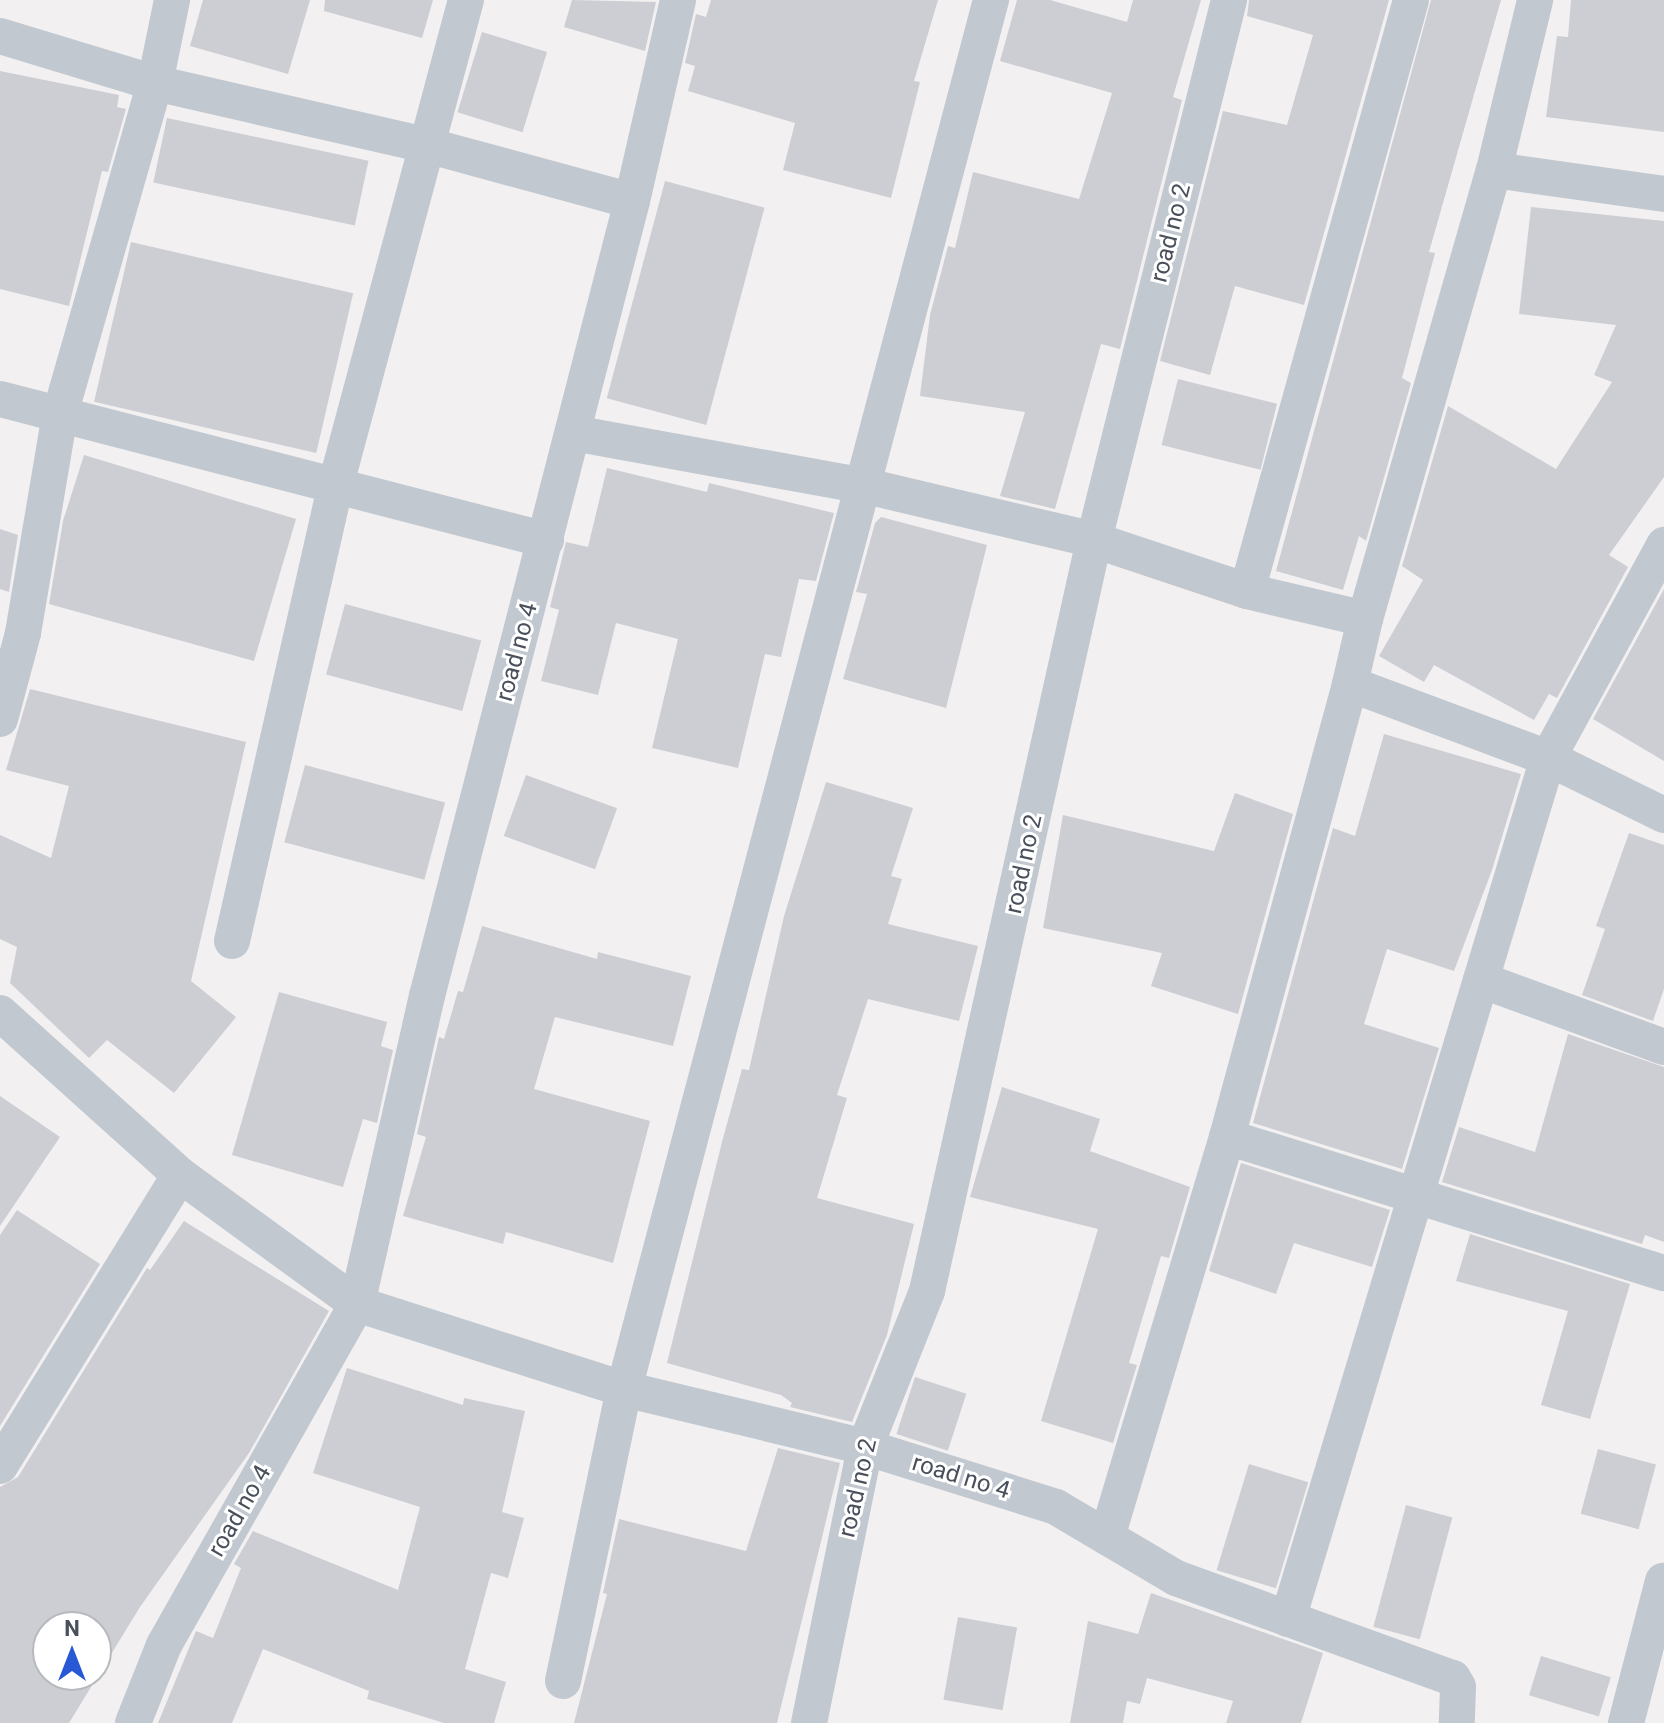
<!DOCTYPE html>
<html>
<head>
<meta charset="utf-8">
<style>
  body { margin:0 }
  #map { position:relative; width:1664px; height:1723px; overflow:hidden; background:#f2f0f0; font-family:Roboto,sans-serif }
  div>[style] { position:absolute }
  .building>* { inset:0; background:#cdced4; transform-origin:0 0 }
  .minor>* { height:36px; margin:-18px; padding:0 18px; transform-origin:18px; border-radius:18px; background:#c1c8d0 }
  span { translate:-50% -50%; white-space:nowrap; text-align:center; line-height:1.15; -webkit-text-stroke:6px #fff; paint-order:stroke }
  .street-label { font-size:24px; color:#49505b }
  .north { position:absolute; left:32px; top:1611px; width:80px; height:80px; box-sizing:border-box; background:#fff; border:2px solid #b6b9bd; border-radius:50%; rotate:0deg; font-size:22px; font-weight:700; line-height:32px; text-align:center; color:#49505b }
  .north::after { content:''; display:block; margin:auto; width:28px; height:36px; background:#2858d3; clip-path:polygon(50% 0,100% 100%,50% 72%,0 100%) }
</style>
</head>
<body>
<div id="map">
  <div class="building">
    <i style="clip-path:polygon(203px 0,310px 0,288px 74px,190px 46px)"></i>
    <i style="clip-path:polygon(325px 0,433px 0,422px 38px,324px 11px)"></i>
    <i style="clip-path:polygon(572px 0,656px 2px,645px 51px,564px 27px)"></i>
    <i style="clip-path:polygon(711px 0,938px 0,914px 81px,920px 82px,891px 198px,783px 170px,795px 123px,688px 91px,695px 66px,685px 63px,696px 14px,706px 17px)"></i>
    <i style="clip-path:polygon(1017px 0,1050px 0,1127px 22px,1133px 0,1201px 0,1173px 97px,1182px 100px,1120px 349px,1101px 344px,1055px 509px,1000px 496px,1025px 412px,920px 396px,930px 315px,948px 246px,955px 248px,973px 172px,1079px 199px,1112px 93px,1000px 61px)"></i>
    <i style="clip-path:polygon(1249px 0,1389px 0,1304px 305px,1235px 286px,1210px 375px,1160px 361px,1223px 111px,1287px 125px,1313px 35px,1247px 16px)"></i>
    <i style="clip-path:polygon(1431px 0,1501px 0,1429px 252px,1435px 253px,1402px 378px,1411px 383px,1366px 541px,1359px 536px,1343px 590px,1276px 571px)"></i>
    <i style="clip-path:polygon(1571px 0,1664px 0,1664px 132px,1546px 117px,1557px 36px,1568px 37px)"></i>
    <i style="left:482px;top:32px;width:68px;height:84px;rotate:17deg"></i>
    <i style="clip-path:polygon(0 71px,119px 95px,117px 107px,126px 109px,108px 172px,102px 171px,69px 306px,0 289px)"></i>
    <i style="left:167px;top:118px;width:206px;height:66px;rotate:12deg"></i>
    <i style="left:665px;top:181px;width:103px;height:225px;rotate:15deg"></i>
    <i style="clip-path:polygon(1531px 207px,1664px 221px,1664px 477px,1609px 555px,1628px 567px,1557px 698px,1549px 694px,1534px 720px,1434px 665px,1424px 682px,1379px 656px,1423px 580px,1402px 566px,1448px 406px,1556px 469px,1612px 382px,1594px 375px,1616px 325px,1519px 314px)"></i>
    <i style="left:131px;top:242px;width:228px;height:164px;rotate:13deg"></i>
    <i style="left:1178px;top:379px;width:102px;height:68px;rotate:14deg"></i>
    <i style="clip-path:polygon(84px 455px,296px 519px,254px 661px,49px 604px,63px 521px)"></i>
    <i style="clip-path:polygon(607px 468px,707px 492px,709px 483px,834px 513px,816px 581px,799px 579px,781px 657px,765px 654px,738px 768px,652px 748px,678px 639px,616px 623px,598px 695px,541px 681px,559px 610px,550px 607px,564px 550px,566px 542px,588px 547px)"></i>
    <i style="clip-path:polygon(881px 517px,987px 545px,946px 708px,843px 679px,867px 594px,856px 592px,875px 523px)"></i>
    <i style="clip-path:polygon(0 529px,18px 535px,9px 592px,0 589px)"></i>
    <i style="clip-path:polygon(1664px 589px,1664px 761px,1593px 719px)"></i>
    <i style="left:345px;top:604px;width:141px;height:73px;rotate:15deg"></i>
    <i style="clip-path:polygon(30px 689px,246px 742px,191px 981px,236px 1017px,174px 1093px,107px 1040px,89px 1058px,10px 983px,17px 947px,0 939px,0 835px,51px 858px,69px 786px,6px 770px)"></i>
    <i style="clip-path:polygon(1384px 734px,1521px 774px,1492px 870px,1454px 971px,1387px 949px,1364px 1024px,1439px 1048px,1402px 1169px,1253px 1123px,1333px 828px,1355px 836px)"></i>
    <i style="left:305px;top:765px;width:145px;height:80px;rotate:15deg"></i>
    <i style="left:526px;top:775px;width:97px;height:65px;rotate:20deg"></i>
    <i style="clip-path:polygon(826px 782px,913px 808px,891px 876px,902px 879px,888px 924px,978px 946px,959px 1021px,868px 999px,837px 1095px,847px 1098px,817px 1198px,914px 1224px,887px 1335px,852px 1422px,790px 1407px,792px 1403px,781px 1395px,667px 1363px,722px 1142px,742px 1069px,749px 1070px,784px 916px)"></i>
    <i style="clip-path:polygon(1235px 793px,1293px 814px,1238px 1014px,1151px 986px,1162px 953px,1043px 928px,1063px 815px,1214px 851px)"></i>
    <i style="clip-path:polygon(1629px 833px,1664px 845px,1664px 989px,1653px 1021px,1582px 995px,1605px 929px,1596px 926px)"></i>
    <i style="clip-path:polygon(482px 926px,597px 959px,598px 952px,691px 976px,673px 1046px,555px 1017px,534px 1089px,650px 1121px,613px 1263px,506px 1232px,503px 1244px,403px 1216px,426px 1137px,417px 1134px,439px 1037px,444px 1039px,458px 991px,463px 992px)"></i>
    <i style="clip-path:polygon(279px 992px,387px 1022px,381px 1046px,393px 1050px,377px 1123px,363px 1119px,343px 1187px,232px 1155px)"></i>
    <i style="clip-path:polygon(1568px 1034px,1664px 1067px,1664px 1242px,1645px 1235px,1642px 1244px,1442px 1182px,1459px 1127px,1535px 1152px)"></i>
    <i style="clip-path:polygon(1002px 1087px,1100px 1119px,1090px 1151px,1190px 1187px,1169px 1258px,1161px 1256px,1129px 1363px,1137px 1365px,1113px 1443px,1041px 1421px,1098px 1229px,970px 1197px)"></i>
    <i style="clip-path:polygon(0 1096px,60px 1137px,0 1226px)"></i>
    <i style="clip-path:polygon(1241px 1163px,1390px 1210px,1372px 1267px,1294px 1243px,1276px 1294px,1209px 1271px)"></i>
    <i style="clip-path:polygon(17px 1210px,100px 1264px,0 1426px,0 1235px)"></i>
    <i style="clip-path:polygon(evenodd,184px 1221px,329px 1311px,249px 1453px,140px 1607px,69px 1723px,0 1723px,0 1487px,18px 1477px,147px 1268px,150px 1270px,184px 1221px,48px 1627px,96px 1627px,96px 1675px,48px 1675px,48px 1627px)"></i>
    <i style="clip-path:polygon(1470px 1234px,1630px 1284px,1590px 1419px,1541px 1405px,1568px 1311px,1456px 1281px)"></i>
    <i style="clip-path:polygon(347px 1368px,463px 1405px,464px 1398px,525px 1411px,502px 1512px,524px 1518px,508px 1578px,491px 1573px,465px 1669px,506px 1682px,494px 1723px,444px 1723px,367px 1699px,369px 1691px,263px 1649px,232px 1723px,158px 1723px,196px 1631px,213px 1638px,241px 1568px,234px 1564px,253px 1531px,398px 1590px,420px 1507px,313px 1473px)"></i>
    <i style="left:915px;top:1377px;width:54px;height:60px;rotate:18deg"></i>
    <i style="clip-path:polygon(778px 1448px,840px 1463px,777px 1723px,574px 1723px,607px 1594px,603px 1593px,619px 1519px,746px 1551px)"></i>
    <i style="left:1598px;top:1449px;width:60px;height:67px;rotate:15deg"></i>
    <i style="left:1249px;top:1464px;width:62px;height:111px;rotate:17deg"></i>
    <i style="left:1406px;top:1505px;width:48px;height:126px;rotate:15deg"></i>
    <i style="clip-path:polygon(1151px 1593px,1323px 1653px,1301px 1723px,1226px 1723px,1233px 1701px,1147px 1678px,1140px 1704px,1127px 1701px,1123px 1723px,1070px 1723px,1088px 1621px,1138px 1634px)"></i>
    <i style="left:958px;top:1617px;width:60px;height:84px;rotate:10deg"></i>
    <i style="left:1541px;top:1656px;width:73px;height:41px;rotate:17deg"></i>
  </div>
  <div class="minor">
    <i style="left:0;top:36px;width:162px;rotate:16.9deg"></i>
    <i style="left:155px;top:83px;width:282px;rotate:12.9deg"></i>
    <i style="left:430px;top:146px;width:209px;rotate:15.2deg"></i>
    <i style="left:1494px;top:170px;width:175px;rotate:-76.4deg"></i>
    <i style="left:0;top:399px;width:564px;rotate:14.48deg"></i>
    <i style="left:573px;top:433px;width:298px;rotate:10.3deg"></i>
    <i style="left:866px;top:486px;width:234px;rotate:13.3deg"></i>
    <i style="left:1094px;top:540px;width:161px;rotate:18.4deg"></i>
    <i style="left:1247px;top:591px;width:121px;rotate:13.3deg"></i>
    <i style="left:1365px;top:619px;width:67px;rotate:103deg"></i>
    <i style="left:1350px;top:684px;width:211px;rotate:20.5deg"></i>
    <i style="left:1548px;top:758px;width:129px;rotate:26.2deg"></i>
    <i style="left:1247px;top:591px;width:613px;rotate:-74.49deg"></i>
    <i style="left:1365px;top:619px;width:467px;rotate:-74deg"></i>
    <i style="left:1494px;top:170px;width:172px;rotate:8deg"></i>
    <i style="left:0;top:719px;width:89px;rotate:-75deg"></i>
    <i style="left:23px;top:633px;width:222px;rotate:-80.4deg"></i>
    <i style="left:60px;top:414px;width:344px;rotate:-74deg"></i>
    <i style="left:155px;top:83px;width:85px;rotate:-78.4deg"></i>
    <i style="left:232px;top:941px;width:469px;rotate:-77.2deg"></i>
    <i style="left:336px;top:484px;width:501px;rotate:-74.97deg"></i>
    <i style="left:1481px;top:980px;width:195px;rotate:20.1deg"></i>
    <i style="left:0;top:1013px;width:242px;rotate:42deg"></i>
    <i style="left:180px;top:1175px;width:219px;rotate:36.1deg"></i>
    <i style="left:357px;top:1304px;width:280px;rotate:17.7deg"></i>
    <i style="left:624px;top:1389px;width:248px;rotate:13.5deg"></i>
    <i style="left:865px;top:1447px;width:200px;rotate:17.4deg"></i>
    <i style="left:1056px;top:1507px;width:139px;rotate:30.6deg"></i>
    <i style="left:1176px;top:1578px;width:294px;rotate:19.9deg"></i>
    <i style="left:1453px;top:1678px;width:10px;rotate:61deg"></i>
    <i style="left:1458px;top:1687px;width:36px;rotate:92deg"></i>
    <i style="left:1227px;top:1137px;width:458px;rotate:17.3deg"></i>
    <i style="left:0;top:1466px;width:342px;rotate:-58.3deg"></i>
    <i style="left:1107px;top:1537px;width:418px;rotate:-73.3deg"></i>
    <i style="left:1227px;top:1137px;width:469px;rotate:-74.8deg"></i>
    <i style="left:1288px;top:1619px;width:899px;rotate:-73.2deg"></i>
    <i style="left:1548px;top:758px;width:243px;rotate:-61.4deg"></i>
    <i style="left:563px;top:1681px;width:298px;rotate:-78.2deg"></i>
    <i style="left:624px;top:1389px;width:1437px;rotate:-75.2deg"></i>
    <i style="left:133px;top:1723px;width:84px;rotate:-68.3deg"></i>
    <i style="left:164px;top:1645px;width:392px;rotate:-60.5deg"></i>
    <i style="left:357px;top:1304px;width:316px;rotate:-77.2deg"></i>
    <i style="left:427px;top:996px;width:821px;rotate:-75.54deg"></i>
    <i style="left:632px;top:201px;width:206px;rotate:-77.1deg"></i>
    <i style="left:809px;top:1723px;width:282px;rotate:-78.5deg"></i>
    <i style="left:865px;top:1447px;width:168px;rotate:-68.3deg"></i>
    <i style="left:927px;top:1291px;width:769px;rotate:-77.46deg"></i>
    <i style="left:1094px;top:540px;width:557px;rotate:-75.96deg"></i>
    <i style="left:1626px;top:1723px;width:147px;rotate:-75.4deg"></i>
  </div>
  <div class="street-label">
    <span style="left:1171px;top:233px;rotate:-76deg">road no 2</span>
    <span style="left:517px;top:652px;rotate:-75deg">road no 4</span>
    <span style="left:1024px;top:864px;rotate:-78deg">road no 2</span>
    <span style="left:961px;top:1477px;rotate:17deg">road no 4</span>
    <span style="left:858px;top:1488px;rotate:-77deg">road no 2</span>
    <span style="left:240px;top:1511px;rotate:-60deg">road no 4</span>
  </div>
  <div class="north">N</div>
</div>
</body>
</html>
